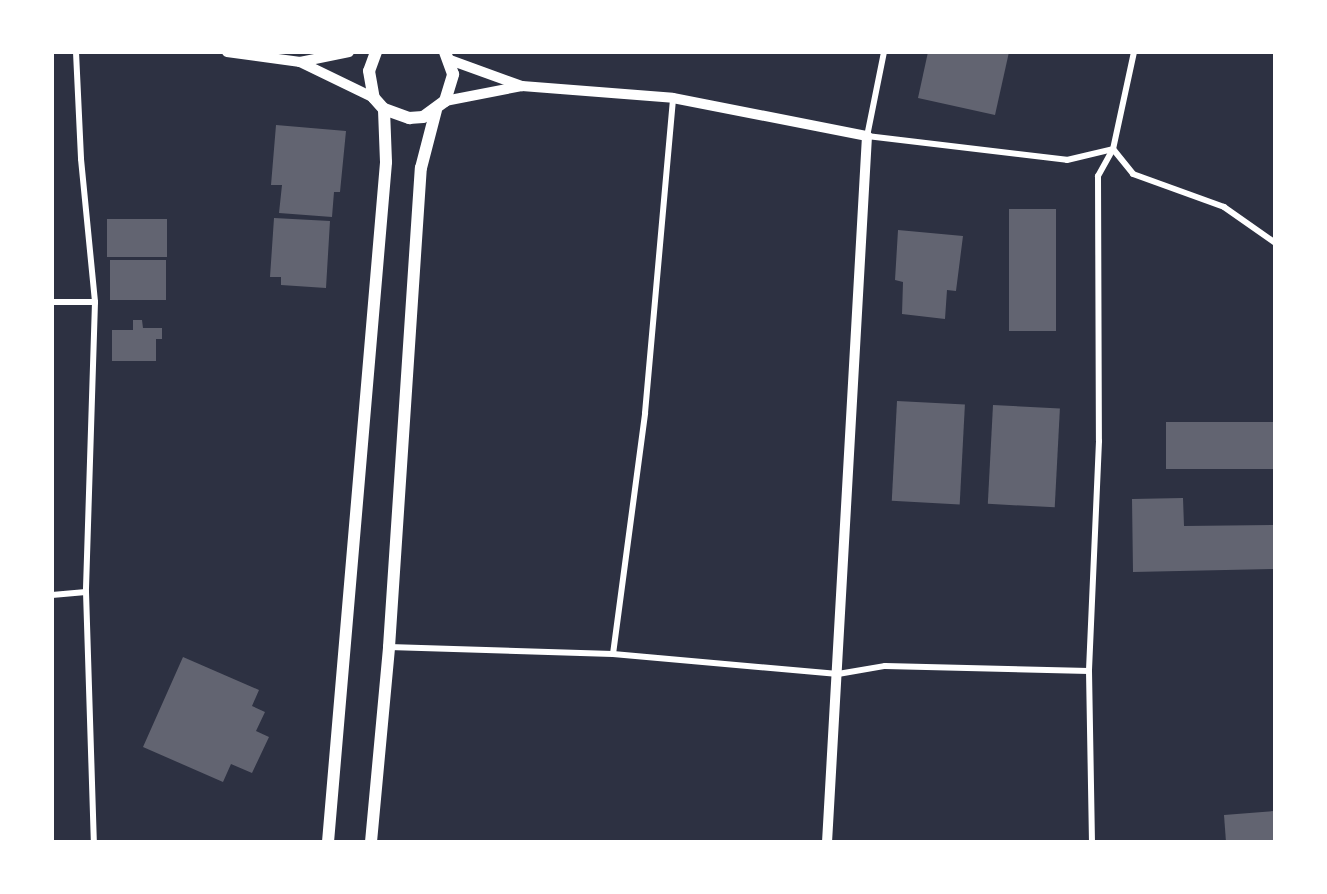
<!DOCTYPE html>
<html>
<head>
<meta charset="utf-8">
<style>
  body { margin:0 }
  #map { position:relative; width:1327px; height:894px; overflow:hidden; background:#2d3142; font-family:Karla,sans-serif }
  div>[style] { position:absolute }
  .building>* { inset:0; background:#626471; transform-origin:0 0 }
  .minor>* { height:6px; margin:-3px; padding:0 3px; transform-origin:3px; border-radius:3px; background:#fff }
  .tertiary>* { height:10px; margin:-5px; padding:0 5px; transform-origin:5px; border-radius:5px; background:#fff }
  .secondary>* { height:12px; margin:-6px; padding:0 6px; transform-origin:6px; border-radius:6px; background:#fff }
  span { translate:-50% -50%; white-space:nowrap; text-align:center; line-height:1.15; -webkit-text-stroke:5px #fff; paint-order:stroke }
  .frame { position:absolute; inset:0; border:54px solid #fff; pointer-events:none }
</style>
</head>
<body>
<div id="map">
  <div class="building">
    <i style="clip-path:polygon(928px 52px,1009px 52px,995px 115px,918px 98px)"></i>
    <i style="clip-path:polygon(276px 125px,346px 131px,340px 192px,334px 192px,332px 217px,279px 213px,282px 185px,271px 185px)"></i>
    <i style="left:1009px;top:209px;width:47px;height:122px"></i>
    <i style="clip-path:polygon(274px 218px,330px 221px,326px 288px,281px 285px,281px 277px,270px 277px)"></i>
    <i style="left:107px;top:219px;width:60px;height:38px"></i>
    <i style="clip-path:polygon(898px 230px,963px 236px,956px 291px,947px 290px,945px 319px,902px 314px,903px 282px,895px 280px)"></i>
    <i style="left:110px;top:260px;width:56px;height:40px"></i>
    <i style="clip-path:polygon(133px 320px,142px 320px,143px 328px,162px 328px,162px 339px,156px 339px,156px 361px,112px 361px,112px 330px,133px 330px)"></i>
    <i style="left:897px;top:401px;width:68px;height:100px;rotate:3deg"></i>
    <i style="left:993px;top:405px;width:67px;height:99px;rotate:3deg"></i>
    <i style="left:1274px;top:422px;width:47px;height:108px;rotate:90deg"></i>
    <i style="clip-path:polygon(1183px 498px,1184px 526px,1274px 525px,1274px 569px,1133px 572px,1132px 499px)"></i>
    <i style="clip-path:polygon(183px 657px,259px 690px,252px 706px,265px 712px,256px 731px,269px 737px,252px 773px,231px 764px,223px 782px,143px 747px)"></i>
    <i style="clip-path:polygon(1274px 811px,1274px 842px,1226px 842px,1224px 815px)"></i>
  </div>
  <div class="minor">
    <i style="left:76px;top:52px;width:107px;rotate:87.3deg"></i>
    <i style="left:81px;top:159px;width:144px;rotate:84.4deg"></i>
    <i style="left:95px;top:302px;width:290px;rotate:91.8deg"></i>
    <i style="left:86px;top:592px;width:250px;rotate:88.2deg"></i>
    <i style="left:884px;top:52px;width:86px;rotate:101.4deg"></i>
    <i style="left:867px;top:136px;width:201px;rotate:6.8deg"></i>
    <i style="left:1067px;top:160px;width:47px;rotate:-13.4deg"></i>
    <i style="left:1113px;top:149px;width:31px;rotate:119deg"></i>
    <i style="left:1098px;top:176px;width:265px;rotate:89.8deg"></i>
    <i style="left:1099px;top:441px;width:230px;rotate:92.5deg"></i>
    <i style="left:1134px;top:52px;width:99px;rotate:102.2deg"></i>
    <i style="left:1113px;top:149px;width:32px;rotate:51deg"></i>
    <i style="left:1133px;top:174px;width:97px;rotate:19.9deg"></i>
    <i style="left:1224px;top:207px;width:61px;rotate:35deg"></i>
    <i style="left:52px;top:302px;width:43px"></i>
    <i style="left:52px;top:595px;width:34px;rotate:-5deg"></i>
    <i style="left:389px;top:647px;width:224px;rotate:1.8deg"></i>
    <i style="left:613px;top:654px;width:226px;rotate:5.1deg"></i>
    <i style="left:838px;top:674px;width:48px;rotate:-9.7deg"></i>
    <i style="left:885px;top:666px;width:204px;rotate:1.4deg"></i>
    <i style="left:1089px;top:671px;width:171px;rotate:89deg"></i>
    <i style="left:613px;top:654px;width:243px;rotate:-82.4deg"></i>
    <i style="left:645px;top:413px;width:316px;rotate:-84.9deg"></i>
  </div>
  <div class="tertiary">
    <i style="left:227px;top:52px;width:74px;rotate:7.8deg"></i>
    <i style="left:300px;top:62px;width:50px;rotate:-11.5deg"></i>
    <i style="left:450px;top:60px;width:77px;rotate:19.9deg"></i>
    <i style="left:522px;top:86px;width:151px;rotate:4.5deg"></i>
    <i style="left:673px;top:98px;width:198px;rotate:11.1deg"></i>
    <i style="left:867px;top:136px;width:707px;rotate:93.24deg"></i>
    <i style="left:300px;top:62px;width:82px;rotate:25.9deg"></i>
    <i style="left:445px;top:101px;width:78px;rotate:-11deg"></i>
  </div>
  <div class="secondary">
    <i style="left:376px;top:52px;width:20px;rotate:110deg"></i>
    <i style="left:369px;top:71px;width:27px;rotate:80deg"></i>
    <i style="left:374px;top:98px;width:15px;rotate:48deg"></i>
    <i style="left:384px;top:109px;width:27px;rotate:20deg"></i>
    <i style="left:409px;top:118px;width:14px;rotate:-4deg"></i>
    <i style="left:423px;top:117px;width:27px;rotate:-36deg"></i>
    <i style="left:445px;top:101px;width:28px;rotate:-73deg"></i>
    <i style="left:453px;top:74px;width:23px;rotate:-110deg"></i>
    <i style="left:328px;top:842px;width:682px;rotate:-85.12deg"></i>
    <i style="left:386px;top:162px;width:53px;rotate:-92.2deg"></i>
    <i style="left:371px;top:842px;width:196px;rotate:-84.7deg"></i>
    <i style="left:389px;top:647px;width:480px;rotate:-86.2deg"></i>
    <i style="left:421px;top:168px;width:60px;rotate:-75.5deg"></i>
  </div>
  <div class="frame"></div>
</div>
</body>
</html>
